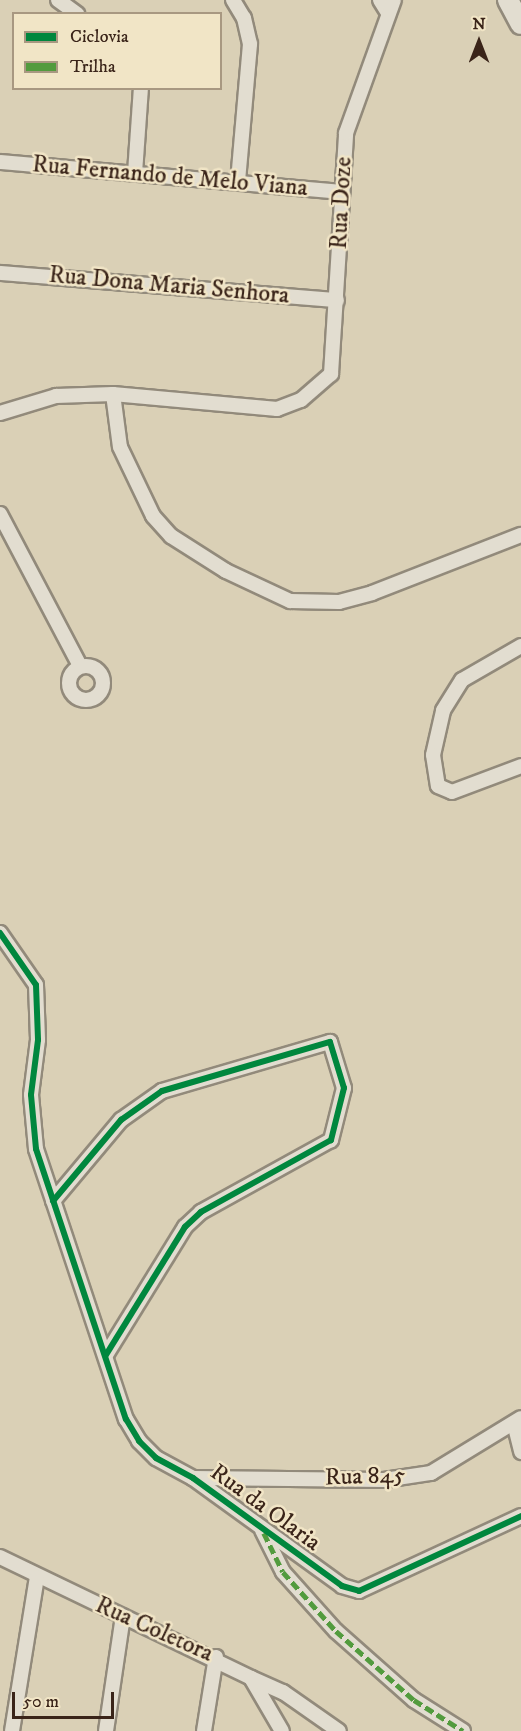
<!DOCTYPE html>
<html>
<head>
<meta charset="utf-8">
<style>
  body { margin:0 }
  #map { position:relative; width:521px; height:1731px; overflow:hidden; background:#dad0b6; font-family:"IM FELL DW Pica",serif }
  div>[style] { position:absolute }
  .roads { filter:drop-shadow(2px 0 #928a7b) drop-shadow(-2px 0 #928a7b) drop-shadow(0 2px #928a7b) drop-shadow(0 -2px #928a7b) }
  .street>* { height:14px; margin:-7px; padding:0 7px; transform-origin:7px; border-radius:7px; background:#e2ddd0 }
  .street>.ring { margin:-7px; padding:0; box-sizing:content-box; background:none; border:14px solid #e2ddd0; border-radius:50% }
  .secondary>* { height:20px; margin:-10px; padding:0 10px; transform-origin:10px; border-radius:10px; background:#e2ddd0 }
  .quiet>* { height:4.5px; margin-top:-2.25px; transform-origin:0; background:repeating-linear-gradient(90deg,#529b3e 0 9px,transparent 0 13.5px) }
  .cycleway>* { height:6px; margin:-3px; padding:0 3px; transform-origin:3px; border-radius:3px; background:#00873e }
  span { translate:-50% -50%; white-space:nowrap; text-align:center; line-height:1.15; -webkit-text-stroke:5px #f1e5c6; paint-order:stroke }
  .street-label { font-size:24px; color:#3a2419 }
  .legend { position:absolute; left:12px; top:12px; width:210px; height:78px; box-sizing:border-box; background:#f1e5c6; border:2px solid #a89881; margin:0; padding:8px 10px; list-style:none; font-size:18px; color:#3a2419 }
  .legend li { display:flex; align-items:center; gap:12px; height:30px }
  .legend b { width:30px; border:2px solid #a89881 }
  .north { position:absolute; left:449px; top:12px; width:60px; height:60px; -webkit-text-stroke:4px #f1e5c6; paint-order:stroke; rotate:0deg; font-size:16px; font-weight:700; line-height:24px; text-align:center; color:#3a2419 }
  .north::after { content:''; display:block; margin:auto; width:21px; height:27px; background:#3a2419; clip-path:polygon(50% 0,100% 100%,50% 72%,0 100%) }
  .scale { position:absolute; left:12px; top:1692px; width:102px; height:27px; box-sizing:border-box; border:3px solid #3a2419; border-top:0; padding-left:8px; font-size:18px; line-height:21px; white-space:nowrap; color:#3a2419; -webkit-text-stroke:4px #f1e5c6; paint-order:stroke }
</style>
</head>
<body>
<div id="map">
  <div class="roads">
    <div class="street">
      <i style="left:58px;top:0;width:24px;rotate:36deg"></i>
      <i style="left:233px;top:0;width:21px;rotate:59deg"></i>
      <i style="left:244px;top:18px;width:27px;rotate:77deg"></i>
      <i style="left:250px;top:44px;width:139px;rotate:95deg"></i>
      <i style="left:380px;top:0;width:15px;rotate:58deg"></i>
      <i style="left:0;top:162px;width:342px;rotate:5deg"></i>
      <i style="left:135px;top:173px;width:85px;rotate:-86deg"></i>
      <i style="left:0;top:273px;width:338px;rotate:4.6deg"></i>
      <i style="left:113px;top:394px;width:53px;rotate:82.5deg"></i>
      <i style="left:120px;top:447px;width:76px;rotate:64.4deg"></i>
      <i style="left:153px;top:516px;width:27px;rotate:48deg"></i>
      <i style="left:171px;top:536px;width:65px;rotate:32.5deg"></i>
      <i style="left:226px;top:571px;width:71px;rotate:25.1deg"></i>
      <i style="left:290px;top:601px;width:49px;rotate:1.2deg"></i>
      <i style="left:339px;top:602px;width:34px;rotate:-15deg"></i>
      <i style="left:372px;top:593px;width:160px;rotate:-21.3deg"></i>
      <i style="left:0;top:413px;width:59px;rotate:-16.9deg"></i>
      <i style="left:56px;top:396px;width:57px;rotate:-2deg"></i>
      <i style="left:113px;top:394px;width:165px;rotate:5.2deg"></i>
      <i style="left:277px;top:409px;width:26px;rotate:-21deg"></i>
      <i style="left:301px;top:400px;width:40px;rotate:-41deg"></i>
      <i style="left:331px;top:374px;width:241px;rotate:-86.4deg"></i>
      <i style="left:346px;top:133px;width:141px;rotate:-70.2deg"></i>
      <i style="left:0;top:514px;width:172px;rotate:62.2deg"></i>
      <i style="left:521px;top:646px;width:68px;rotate:150deg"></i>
      <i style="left:462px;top:680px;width:36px;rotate:122deg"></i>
      <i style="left:443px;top:711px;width:45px;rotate:102.8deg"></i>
      <i style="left:433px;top:755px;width:31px;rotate:81deg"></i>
      <i style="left:438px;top:786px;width:15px;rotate:23deg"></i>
      <i style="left:452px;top:792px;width:74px;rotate:-20.6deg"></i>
      <i class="ring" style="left:69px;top:666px;width:20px;height:20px"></i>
      <i style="left:0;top:933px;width:63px;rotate:55.3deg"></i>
      <i style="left:36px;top:985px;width:55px;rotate:87.9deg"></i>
      <i style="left:38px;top:1040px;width:55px;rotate:97.3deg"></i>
      <i style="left:31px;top:1095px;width:54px;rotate:84.7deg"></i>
      <i style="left:36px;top:1149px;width:285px;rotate:71.6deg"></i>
      <i style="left:126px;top:1419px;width:26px;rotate:59deg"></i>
      <i style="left:139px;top:1441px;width:24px;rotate:45deg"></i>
      <i style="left:156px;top:1458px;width:42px;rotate:28.4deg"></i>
      <i style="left:193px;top:1478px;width:184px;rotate:35.9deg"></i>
      <i style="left:342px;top:1586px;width:18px;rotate:16deg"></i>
      <i style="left:359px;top:1591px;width:179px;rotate:-24.8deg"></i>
      <i style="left:53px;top:1201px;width:106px;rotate:-50deg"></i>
      <i style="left:121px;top:1120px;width:50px;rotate:-35.3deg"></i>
      <i style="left:162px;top:1091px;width:175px;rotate:-16.3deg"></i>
      <i style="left:330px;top:1042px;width:48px;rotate:73.1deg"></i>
      <i style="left:344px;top:1088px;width:54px;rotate:104deg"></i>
      <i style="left:331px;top:1140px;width:149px;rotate:151deg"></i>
      <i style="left:201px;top:1212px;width:22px;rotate:137deg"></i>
      <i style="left:185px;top:1227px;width:150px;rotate:121.7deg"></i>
      <i style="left:514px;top:1423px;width:30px;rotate:76deg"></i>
      <i style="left:193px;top:1478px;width:191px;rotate:0.6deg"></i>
      <i style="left:384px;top:1480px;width:48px;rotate:-8.5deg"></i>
      <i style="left:431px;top:1473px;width:105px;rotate:-31.4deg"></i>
      <i style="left:262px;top:1530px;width:47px;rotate:63.4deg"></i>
      <i style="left:283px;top:1572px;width:79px;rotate:48.1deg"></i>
      <i style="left:336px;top:1631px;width:104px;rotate:41.5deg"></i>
      <i style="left:414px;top:1700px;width:58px;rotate:32.3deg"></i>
      <i style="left:0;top:1557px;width:279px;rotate:25.7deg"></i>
      <i style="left:251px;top:1678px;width:61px;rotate:59.7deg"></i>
      <i style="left:251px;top:1678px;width:35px;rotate:24deg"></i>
      <i style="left:283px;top:1692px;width:68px;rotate:34.9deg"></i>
      <i style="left:12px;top:1731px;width:156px;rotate:-80.8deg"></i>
      <i style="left:106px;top:1731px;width:116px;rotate:-81.6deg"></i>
      <i style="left:204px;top:1731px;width:75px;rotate:-80.8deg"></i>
    </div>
    <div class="secondary">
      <i style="left:508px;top:0;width:27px;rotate:62deg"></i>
    </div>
  </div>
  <div class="quiet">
    <i style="left:264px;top:1533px;width:43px;rotate:64deg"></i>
    <i style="left:283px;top:1572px;width:79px;rotate:48.1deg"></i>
    <i style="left:336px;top:1631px;width:104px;rotate:41.5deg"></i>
    <i style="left:414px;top:1700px;width:58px;rotate:32.3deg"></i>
  </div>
  <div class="cycleway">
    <i style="left:0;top:933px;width:63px;rotate:55.3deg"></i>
    <i style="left:36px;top:985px;width:55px;rotate:87.9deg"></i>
    <i style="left:38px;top:1040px;width:55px;rotate:97.3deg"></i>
    <i style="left:31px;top:1095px;width:54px;rotate:84.7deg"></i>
    <i style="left:36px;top:1149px;width:285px;rotate:71.6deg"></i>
    <i style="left:126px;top:1419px;width:26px;rotate:59deg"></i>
    <i style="left:139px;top:1441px;width:24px;rotate:45deg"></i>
    <i style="left:156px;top:1458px;width:42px;rotate:28.4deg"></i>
    <i style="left:193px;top:1478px;width:184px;rotate:35.9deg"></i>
    <i style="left:342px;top:1586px;width:18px;rotate:16deg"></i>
    <i style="left:359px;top:1591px;width:179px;rotate:-24.8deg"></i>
    <i style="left:53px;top:1201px;width:106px;rotate:-50deg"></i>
    <i style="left:121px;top:1120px;width:50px;rotate:-35.3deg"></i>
    <i style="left:162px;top:1091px;width:175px;rotate:-16.3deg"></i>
    <i style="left:330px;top:1042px;width:48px;rotate:73.1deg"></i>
    <i style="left:344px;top:1088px;width:54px;rotate:104deg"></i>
    <i style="left:331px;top:1140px;width:149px;rotate:151deg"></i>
    <i style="left:201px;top:1212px;width:22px;rotate:137deg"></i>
    <i style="left:185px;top:1227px;width:150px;rotate:121.7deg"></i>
  </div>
  <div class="street-label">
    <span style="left:170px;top:177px;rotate:5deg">Rua Fernando de Melo Viana</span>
    <span style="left:342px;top:203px;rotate:-87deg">Rua Doze</span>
    <span style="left:169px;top:286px;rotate:5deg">Rua Dona Maria Senhora</span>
    <span style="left:365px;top:1477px;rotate:-2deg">Rua 845</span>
    <span style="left:265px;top:1508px;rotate:36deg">Rua da Olaria</span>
    <span style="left:154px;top:1630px;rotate:24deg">Rua Coletora</span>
  </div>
  <ul class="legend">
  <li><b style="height:8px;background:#00873e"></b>Ciclovia</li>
  <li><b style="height:8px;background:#529b3e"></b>Trilha</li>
  </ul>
  <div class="north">N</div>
  <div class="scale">50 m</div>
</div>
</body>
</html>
